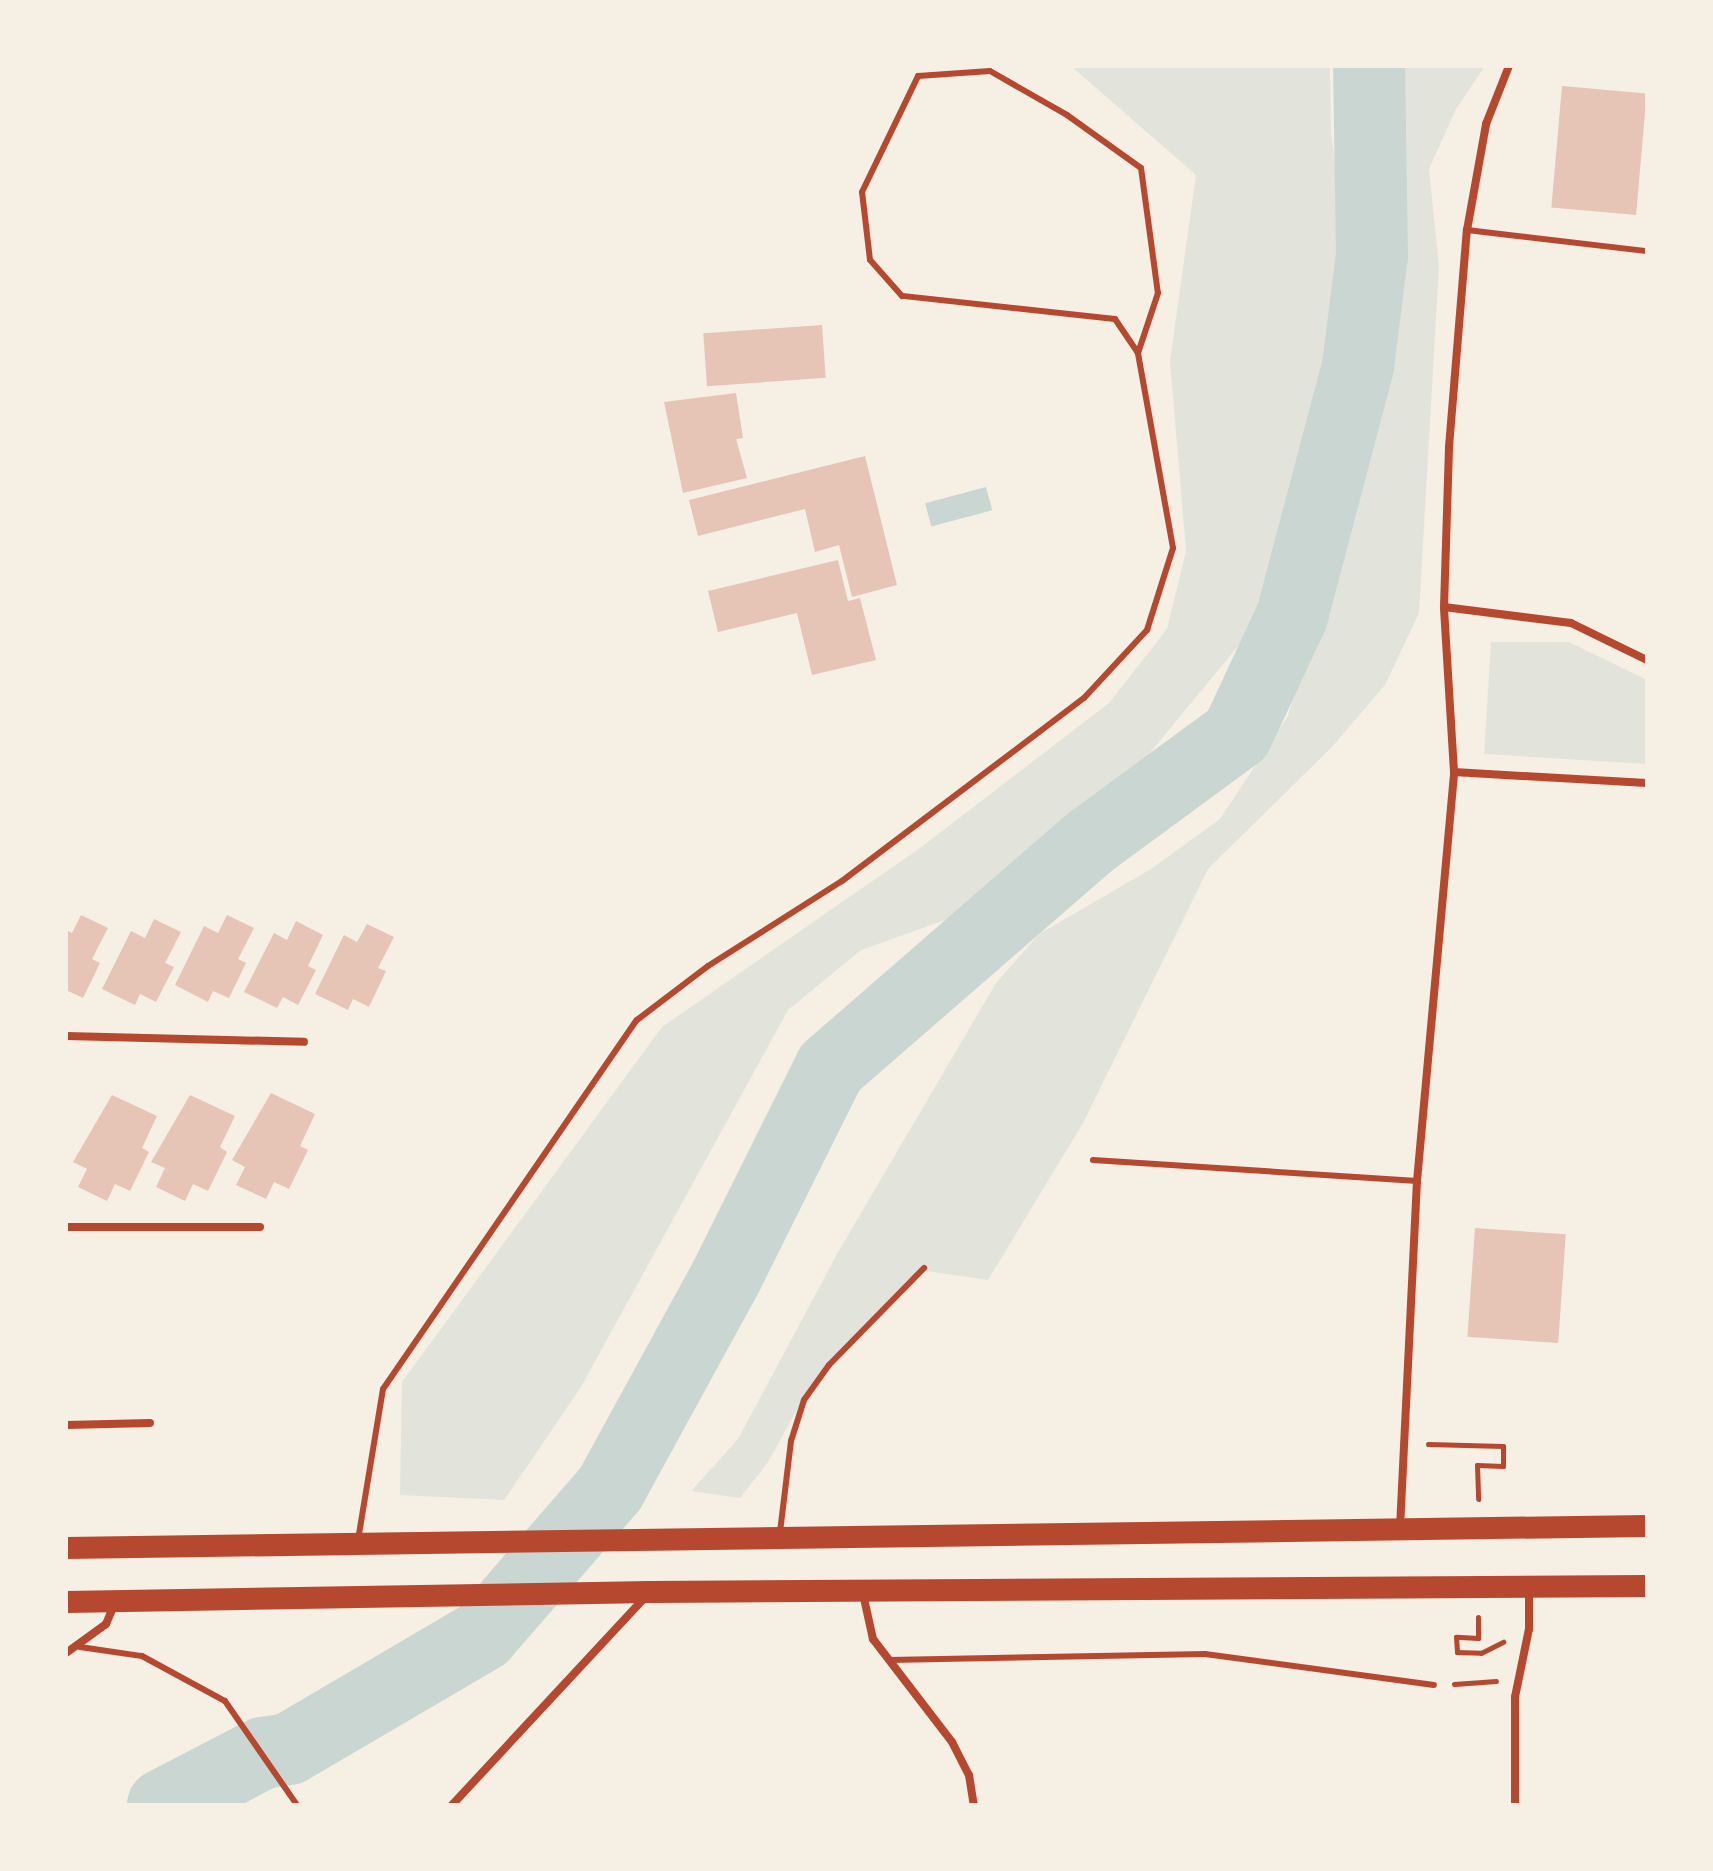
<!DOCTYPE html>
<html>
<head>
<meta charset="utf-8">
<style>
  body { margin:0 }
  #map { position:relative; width:1713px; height:1871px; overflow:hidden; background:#f6efe4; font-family:"Titillium Web",sans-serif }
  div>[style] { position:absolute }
  .green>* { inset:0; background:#e2e4dc }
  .water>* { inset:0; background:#c9d6d2; transform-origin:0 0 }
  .river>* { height:72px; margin:-36px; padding:0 36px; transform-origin:36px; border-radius:36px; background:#c9d6d2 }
  .building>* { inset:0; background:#e6c5b7; transform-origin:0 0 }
  .path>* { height:5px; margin:-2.5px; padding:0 2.5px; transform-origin:2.5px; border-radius:2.5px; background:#b5482f }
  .service>* { height:6px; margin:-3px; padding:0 3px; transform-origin:3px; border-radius:3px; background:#b5482f }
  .minor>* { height:8px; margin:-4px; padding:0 4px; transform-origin:4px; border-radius:4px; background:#b5482f }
  .trunk>* { height:22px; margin:-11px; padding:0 11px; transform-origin:11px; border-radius:11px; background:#b5482f }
  span { translate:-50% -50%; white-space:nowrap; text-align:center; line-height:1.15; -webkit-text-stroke:7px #f6efe4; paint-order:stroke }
  .frame { position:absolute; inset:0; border:68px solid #f6efe4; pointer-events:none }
</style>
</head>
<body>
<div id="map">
  <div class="green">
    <i style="clip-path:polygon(1071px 66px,1330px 66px,1331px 133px,1343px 223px,1301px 530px,1248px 634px,1121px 788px,1049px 857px,962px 914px,861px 950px,788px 1010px,581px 1387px,504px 1500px,400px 1495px,402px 1382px,662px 1027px,920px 848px,1109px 703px,1167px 629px,1186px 551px,1170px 361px,1196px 175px)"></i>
    <i style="clip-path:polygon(1388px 66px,1485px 66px,1456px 109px,1429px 169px,1439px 266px,1419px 613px,1385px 685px,1332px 747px,1208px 869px,1083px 1123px,988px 1280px,920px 1270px,809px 1388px,768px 1462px,740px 1498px,691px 1491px,738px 1439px,837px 1254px,996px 983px,1039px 934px,1151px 869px,1220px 819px,1288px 716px,1360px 446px,1389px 248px)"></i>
    <i style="clip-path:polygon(1491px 642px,1569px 642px,1647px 680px,1647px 764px,1484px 754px)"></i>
  </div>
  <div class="water">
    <i style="left:986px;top:487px;width:24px;height:63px;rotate:75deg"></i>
  </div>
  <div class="river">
    <i style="left:163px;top:1805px;width:113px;rotate:-27.5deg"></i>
    <i style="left:263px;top:1753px;width:26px;rotate:-9deg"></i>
    <i style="left:289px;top:1749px;width:225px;rotate:-30.4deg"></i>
    <i style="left:483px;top:1635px;width:194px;rotate:-49deg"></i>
    <i style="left:610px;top:1489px;width:244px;rotate:-61.3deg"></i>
    <i style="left:727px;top:1275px;width:231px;rotate:-63.5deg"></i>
    <i style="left:830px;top:1068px;width:344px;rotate:-41deg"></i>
    <i style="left:1090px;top:842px;width:182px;rotate:-36.3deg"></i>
    <i style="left:1237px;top:734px;width:130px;rotate:-65deg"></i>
    <i style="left:1292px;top:616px;width:259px;rotate:-75.2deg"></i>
    <i style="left:1358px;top:366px;width:112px;rotate:-82.8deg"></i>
    <i style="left:1372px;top:255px;width:189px;rotate:-90.9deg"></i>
  </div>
  <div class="building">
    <i style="left:1562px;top:86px;width:85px;height:122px;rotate:5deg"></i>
    <i style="left:822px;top:325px;width:53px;height:119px;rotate:86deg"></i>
    <i style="clip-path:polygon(736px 393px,743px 438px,736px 439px,747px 478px,683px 493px,664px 402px)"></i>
    <i style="clip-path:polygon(865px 456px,897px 585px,852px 597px,839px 545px,815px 552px,805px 509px,698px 536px,689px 500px)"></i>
    <i style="clip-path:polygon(838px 560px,848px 601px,860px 598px,876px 660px,812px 675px,797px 613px,718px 632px,708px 591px)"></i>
    <i style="clip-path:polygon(81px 915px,108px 928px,92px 959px,100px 963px,83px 998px,66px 990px,66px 930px,72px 933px)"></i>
    <i style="clip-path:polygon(227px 915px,254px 928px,238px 959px,246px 963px,229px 998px,213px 991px,208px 1002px,175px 985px,204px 926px,218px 933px)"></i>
    <i style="clip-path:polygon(154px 919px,181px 932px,165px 963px,174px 967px,156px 1002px,140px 994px,135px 1005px,102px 989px,131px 931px,145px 938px)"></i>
    <i style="clip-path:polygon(296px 921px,323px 935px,308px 966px,316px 970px,298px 1005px,283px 997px,277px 1008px,244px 992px,274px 933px,287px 940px)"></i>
    <i style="clip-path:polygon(367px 924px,394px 937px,378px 968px,386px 971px,369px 1007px,353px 999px,348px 1010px,315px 994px,344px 935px,357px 942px)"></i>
    <i style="clip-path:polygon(271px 1093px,315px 1114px,300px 1146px,308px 1150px,289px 1189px,274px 1182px,266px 1199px,236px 1185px,245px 1167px,232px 1160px)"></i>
    <i style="clip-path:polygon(112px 1095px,157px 1116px,142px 1148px,149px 1152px,130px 1191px,115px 1184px,107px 1201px,78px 1187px,87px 1169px,73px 1162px)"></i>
    <i style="clip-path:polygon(190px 1095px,235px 1116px,220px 1147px,227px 1152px,208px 1191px,193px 1184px,185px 1201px,156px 1187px,165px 1168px,151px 1162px)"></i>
    <i style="left:1475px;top:1228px;width:91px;height:109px;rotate:4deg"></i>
  </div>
  <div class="path">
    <i style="left:1428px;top:1444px;width:75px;rotate:1.5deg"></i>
    <i style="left:1503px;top:1446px;width:20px;rotate:90deg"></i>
    <i style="left:1503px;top:1466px;width:26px;rotate:-178deg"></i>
    <i style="left:1477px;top:1465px;width:34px;rotate:88deg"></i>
    <i style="left:1478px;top:1617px;width:21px;rotate:90deg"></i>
    <i style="left:1478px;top:1638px;width:22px;rotate:-177deg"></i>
    <i style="left:1456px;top:1637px;width:15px;rotate:86deg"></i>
    <i style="left:1457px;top:1652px;width:24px;rotate:2deg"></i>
    <i style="left:1481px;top:1653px;width:25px;rotate:-27deg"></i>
    <i style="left:1454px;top:1684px;width:42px;rotate:-4.1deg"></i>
  </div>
  <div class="service">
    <i style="left:1467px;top:230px;width:181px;rotate:6.7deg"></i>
    <i style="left:1093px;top:1160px;width:325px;rotate:3.7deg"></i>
    <i style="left:780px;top:1532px;width:92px;rotate:-83.1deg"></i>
    <i style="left:791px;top:1441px;width:43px;rotate:-72.4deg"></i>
    <i style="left:804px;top:1400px;width:43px;rotate:-54.5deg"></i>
    <i style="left:829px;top:1365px;width:136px;rotate:-45.6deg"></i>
    <i style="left:358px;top:1540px;width:153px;rotate:-80.6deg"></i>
    <i style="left:383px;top:1389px;width:448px;rotate:-55.5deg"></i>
    <i style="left:637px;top:1020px;width:89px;rotate:-37.3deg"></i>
    <i style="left:708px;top:966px;width:159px;rotate:-32.4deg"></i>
    <i style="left:842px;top:881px;width:303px;rotate:-37.1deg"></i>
    <i style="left:1084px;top:698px;width:93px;rotate:-47.2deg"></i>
    <i style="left:1147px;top:630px;width:86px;rotate:-72.4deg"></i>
    <i style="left:1173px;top:548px;width:198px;rotate:-100.2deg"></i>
    <i style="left:1138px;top:353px;width:41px;rotate:-124.1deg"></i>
    <i style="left:1115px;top:319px;width:214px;rotate:-173.8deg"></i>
    <i style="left:902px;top:296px;width:48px;rotate:-131.6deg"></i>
    <i style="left:870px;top:260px;width:68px;rotate:-96.7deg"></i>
    <i style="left:862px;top:192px;width:129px;rotate:-64.2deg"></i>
    <i style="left:918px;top:76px;width:72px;rotate:-4deg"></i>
    <i style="left:990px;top:71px;width:89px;rotate:29.7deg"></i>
    <i style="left:1067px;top:115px;width:91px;rotate:35.6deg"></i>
    <i style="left:1141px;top:168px;width:126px;rotate:82.3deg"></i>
    <i style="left:1158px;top:293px;width:63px;rotate:108.4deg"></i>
    <i style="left:80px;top:1647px;width:63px;rotate:8.3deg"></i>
    <i style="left:142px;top:1656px;width:94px;rotate:28.5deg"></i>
    <i style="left:225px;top:1701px;width:126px;rotate:55.3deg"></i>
    <i style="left:889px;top:1660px;width:316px;rotate:-1.1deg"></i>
    <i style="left:1205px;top:1654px;width:231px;rotate:7.7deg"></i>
  </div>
  <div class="minor">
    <i style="left:1444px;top:607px;width:128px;rotate:7.2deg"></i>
    <i style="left:1571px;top:623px;width:85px;rotate:26deg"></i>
    <i style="left:1454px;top:772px;width:193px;rotate:3.3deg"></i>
    <i style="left:66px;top:1036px;width:238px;rotate:1.4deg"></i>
    <i style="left:66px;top:1227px;width:194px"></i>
    <i style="left:66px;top:1425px;width:84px;rotate:-1.4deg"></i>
    <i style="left:1400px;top:1528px;width:347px;rotate:-87.2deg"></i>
    <i style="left:1417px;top:1181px;width:411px;rotate:-84.8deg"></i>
    <i style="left:1454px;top:772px;width:165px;rotate:-93.5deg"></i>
    <i style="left:1444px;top:607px;width:160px;rotate:-88.2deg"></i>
    <i style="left:1449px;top:447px;width:218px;rotate:-85.3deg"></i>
    <i style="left:1467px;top:230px;width:108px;rotate:-79.8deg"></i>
    <i style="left:1486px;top:124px;width:62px;rotate:-68.4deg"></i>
    <i style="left:863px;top:1594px;width:46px;rotate:77.5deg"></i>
    <i style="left:873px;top:1639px;width:130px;rotate:52.5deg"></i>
    <i style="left:952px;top:1742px;width:37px;rotate:63deg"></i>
    <i style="left:969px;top:1775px;width:30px;rotate:81deg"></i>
    <i style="left:66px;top:1653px;width:49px;rotate:-35.9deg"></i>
    <i style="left:106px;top:1624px;width:21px;rotate:-67deg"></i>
    <i style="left:452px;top:1805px;width:287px;rotate:-47.1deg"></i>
    <i style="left:1515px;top:1805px;width:108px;rotate:-90deg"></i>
    <i style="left:1515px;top:1697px;width:69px;rotate:-78.4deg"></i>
    <i style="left:1529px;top:1629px;width:41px;rotate:-90deg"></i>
  </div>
  <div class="trunk">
    <i style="left:66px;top:1548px;width:1581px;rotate:-0.8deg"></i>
    <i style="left:66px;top:1602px;width:584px;rotate:-0.98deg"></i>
    <i style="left:650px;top:1592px;width:997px;rotate:-0.34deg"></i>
  </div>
  <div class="frame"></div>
</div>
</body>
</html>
